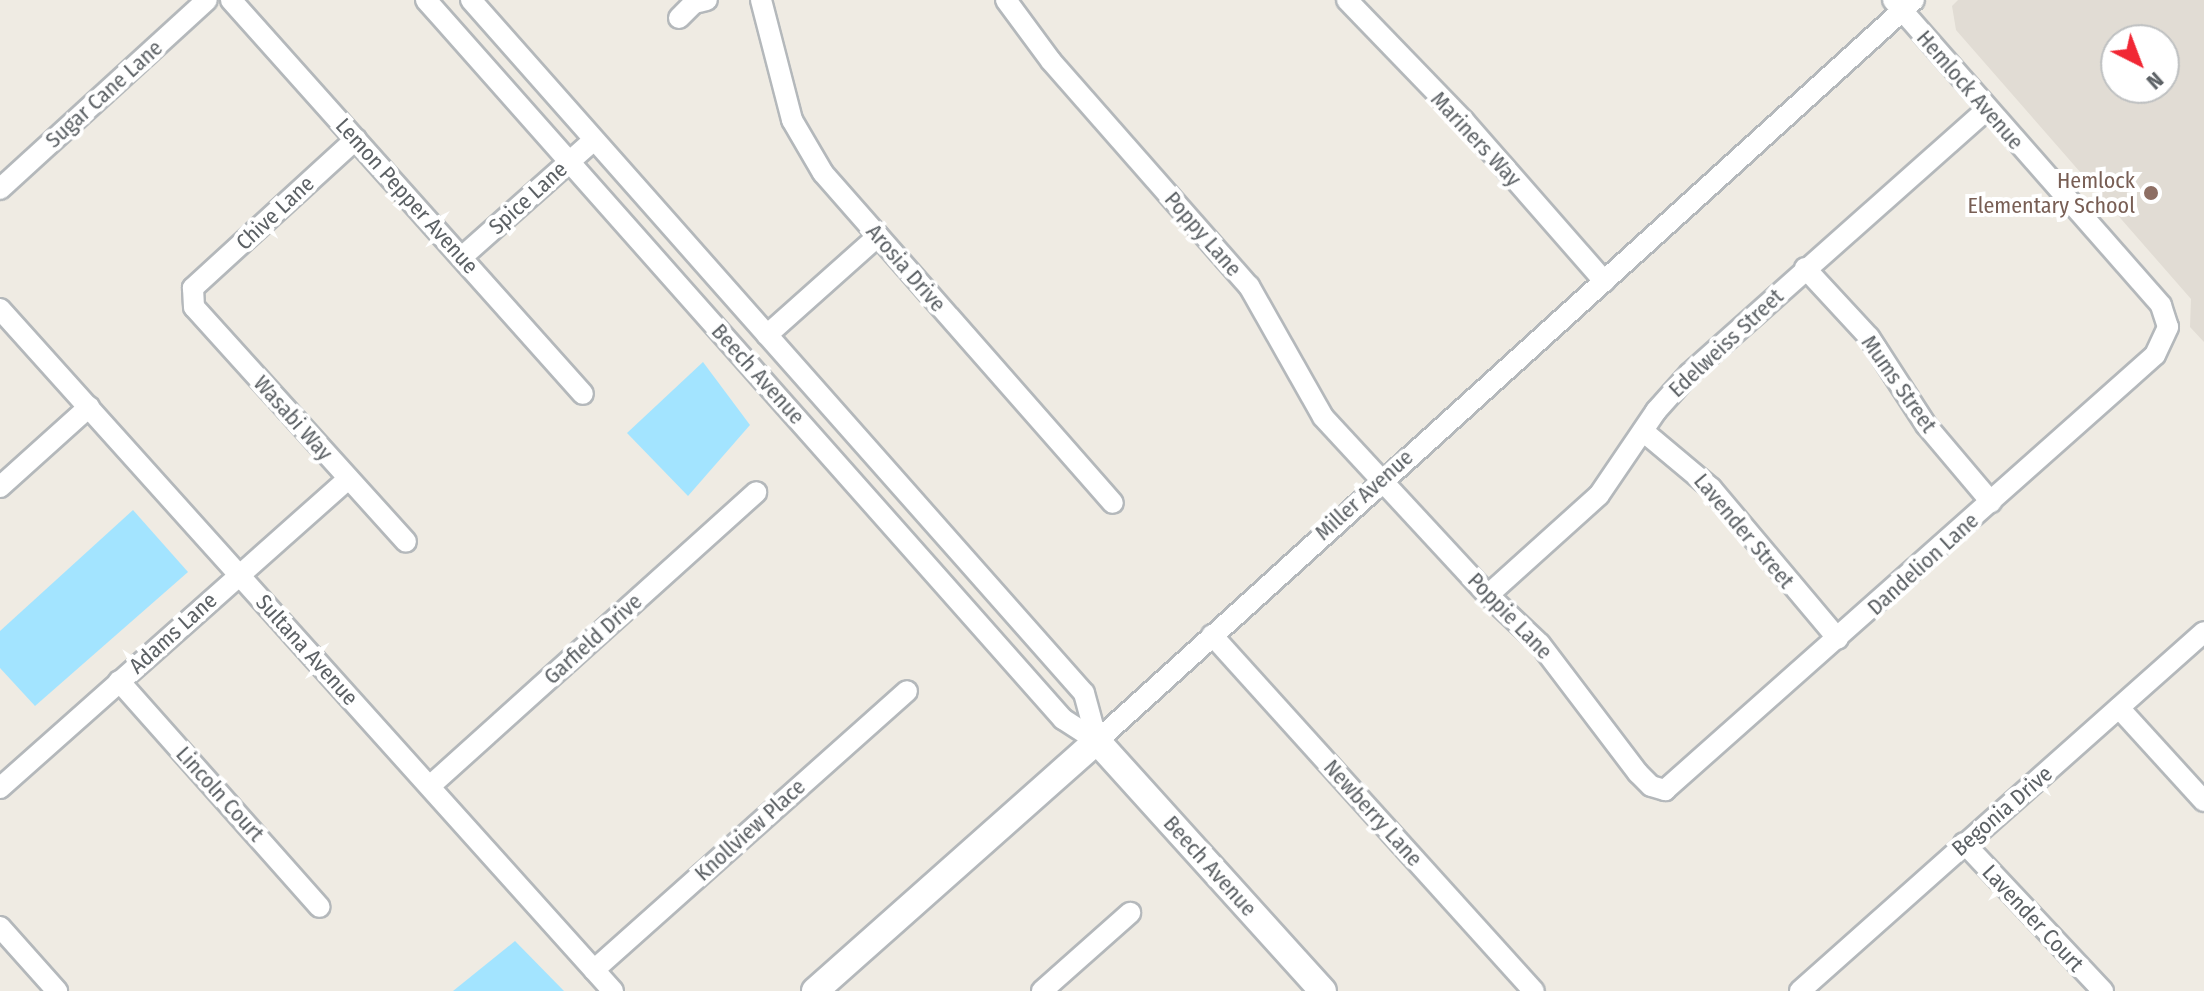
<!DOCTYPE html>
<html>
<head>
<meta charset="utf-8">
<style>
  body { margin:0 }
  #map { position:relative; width:2204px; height:991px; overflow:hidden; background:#efebe3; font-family:"Fira Sans Condensed",sans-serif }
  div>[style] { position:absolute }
  .education>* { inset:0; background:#e1dcd4 }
  .water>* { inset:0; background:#a3e4ff }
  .roads { filter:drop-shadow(2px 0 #b4b8bb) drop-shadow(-2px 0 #b4b8bb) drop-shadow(0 2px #b4b8bb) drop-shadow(0 -2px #b4b8bb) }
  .minor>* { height:20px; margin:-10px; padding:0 10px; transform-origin:10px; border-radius:10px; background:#fff }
  .tertiary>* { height:26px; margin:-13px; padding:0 13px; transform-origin:13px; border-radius:13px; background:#fff }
  .dots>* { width:22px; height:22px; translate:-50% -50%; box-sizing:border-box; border:4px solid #fff; border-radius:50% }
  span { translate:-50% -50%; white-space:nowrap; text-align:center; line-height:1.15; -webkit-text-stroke:8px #fff; paint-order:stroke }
  .street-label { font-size:22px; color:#5c6165 }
  .education-label { font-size:22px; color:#785e54 }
  .right { translate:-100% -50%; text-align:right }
  .north { position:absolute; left:2100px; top:24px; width:80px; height:80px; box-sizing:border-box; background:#fff; border:2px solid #bec0c1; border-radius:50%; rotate:138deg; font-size:22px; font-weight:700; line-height:32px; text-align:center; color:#5c6165 }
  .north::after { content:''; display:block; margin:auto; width:28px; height:36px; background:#f12734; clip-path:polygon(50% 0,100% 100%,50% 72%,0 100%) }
</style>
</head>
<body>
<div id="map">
  <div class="education">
    <i style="clip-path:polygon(evenodd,1958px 0,2204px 0,2204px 342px,2190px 327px,2191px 299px,1956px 30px,1952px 6px,1958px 0,2116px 40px,2164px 40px,2164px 88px,2116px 88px,2116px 40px)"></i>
  </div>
  <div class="water">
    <i style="clip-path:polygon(703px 362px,750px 425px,688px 496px,627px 433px)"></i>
    <i style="clip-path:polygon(133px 510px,188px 572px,35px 706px,0 668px,0 631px)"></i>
    <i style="clip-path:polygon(515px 941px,564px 991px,453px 991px)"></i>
  </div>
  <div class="roads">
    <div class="minor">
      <i style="left:231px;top:0;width:528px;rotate:48.22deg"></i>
      <i style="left:426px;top:0;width:961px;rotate:48.46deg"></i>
      <i style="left:1063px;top:719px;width:40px;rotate:32.9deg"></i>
      <i style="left:471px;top:0;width:925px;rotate:48.51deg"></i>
      <i style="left:1084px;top:693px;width:50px;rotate:74.8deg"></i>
      <i style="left:761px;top:0;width:124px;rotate:75.5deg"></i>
      <i style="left:792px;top:120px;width:61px;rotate:59.7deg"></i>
      <i style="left:823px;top:173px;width:439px;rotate:48.7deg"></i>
      <i style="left:1006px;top:0;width:76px;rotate:53.6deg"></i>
      <i style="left:1051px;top:61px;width:300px;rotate:48.7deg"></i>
      <i style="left:1249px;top:286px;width:150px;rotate:60.5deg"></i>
      <i style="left:1323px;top:417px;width:243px;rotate:47.2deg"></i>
      <i style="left:1488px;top:595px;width:71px;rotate:43.3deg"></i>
      <i style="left:1540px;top:644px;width:162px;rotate:52.8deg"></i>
      <i style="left:1638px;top:773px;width:18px;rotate:45deg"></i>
      <i style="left:1651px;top:786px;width:15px;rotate:16deg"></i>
      <i style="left:1665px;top:790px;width:655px;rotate:-41.6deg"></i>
      <i style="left:2155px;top:355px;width:31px;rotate:-65deg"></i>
      <i style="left:2168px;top:327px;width:23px;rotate:-108deg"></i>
      <i style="left:2161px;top:305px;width:406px;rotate:-131.3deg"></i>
      <i style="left:1347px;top:0;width:168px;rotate:46deg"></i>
      <i style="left:1464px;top:121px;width:213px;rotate:48.8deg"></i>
      <i style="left:679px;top:18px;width:21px;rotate:-45deg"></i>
      <i style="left:694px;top:3px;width:13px;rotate:-13deg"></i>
      <i style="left:356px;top:139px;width:221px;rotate:137.6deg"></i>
      <i style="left:193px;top:288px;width:19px;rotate:87deg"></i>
      <i style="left:194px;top:307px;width:316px;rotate:47.9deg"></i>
      <i style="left:0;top:189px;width:280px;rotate:-42.4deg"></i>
      <i style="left:462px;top:257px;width:176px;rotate:-41.6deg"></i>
      <i style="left:1805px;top:268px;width:94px;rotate:47.2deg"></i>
      <i style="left:1869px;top:337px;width:105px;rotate:57.1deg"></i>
      <i style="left:1926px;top:425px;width:101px;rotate:49.8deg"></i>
      <i style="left:0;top:309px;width:917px;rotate:48.05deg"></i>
      <i style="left:767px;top:335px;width:149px;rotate:-41.7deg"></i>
      <i style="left:1643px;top:431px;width:89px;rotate:40deg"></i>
      <i style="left:1711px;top:488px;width:197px;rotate:49.9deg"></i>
      <i style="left:0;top:487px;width:120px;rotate:-42deg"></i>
      <i style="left:1488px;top:595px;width:149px;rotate:-42deg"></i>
      <i style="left:1599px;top:495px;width:102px;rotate:-55.8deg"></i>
      <i style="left:1656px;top:411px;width:51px;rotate:-48.2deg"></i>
      <i style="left:1690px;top:373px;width:396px;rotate:-41.6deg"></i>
      <i style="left:1212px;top:635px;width:480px;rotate:47.9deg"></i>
      <i style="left:119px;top:681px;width:302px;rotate:48.4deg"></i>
      <i style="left:2119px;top:708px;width:126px;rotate:47.6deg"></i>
      <i style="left:1097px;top:741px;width:1103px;rotate:-42.21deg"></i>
      <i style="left:430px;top:786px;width:439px;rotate:-42deg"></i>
      <i style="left:0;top:788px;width:465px;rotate:-41.6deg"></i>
      <i style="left:1964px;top:843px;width:203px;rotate:46.8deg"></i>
      <i style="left:0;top:927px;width:86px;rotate:48.3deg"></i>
      <i style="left:594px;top:970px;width:419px;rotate:-41.7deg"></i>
      <i style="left:1042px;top:991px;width:118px;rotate:-41.6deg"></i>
      <i style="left:1800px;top:991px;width:540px;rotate:-41.62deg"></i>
    </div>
    <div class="tertiary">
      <i style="left:815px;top:991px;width:377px;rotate:-41.6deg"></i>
      <i style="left:1097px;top:741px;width:337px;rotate:47.9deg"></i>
    </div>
  </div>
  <div class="dots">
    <i style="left:2151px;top:193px;background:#8d6e63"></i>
  </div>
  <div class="street-label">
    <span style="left:1970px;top:90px;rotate:49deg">Hemlock Avenue</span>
    <span style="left:104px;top:94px;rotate:-42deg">Sugar Cane Lane</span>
    <span style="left:1476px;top:139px;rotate:47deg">Mariners Way</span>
    <span style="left:407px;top:196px;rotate:48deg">Lemon Pepper Avenue</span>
    <span style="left:528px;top:198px;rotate:-42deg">Spice Lane</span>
    <span style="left:275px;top:213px;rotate:-43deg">Chive Lane</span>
    <span style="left:1203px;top:234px;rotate:49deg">Poppy Lane</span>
    <span style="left:906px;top:268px;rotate:49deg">Arosia Drive</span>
    <span style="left:1726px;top:343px;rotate:-43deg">Edelweiss Street</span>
    <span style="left:758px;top:374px;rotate:48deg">Beech Avenue</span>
    <span style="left:1899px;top:384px;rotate:55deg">Mums Street</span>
    <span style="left:293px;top:418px;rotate:48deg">Wasabi Way</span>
    <span style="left:1364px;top:495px;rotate:-42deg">Miller Avenue</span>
    <span style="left:1744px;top:531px;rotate:50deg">Lavender Street</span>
    <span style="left:1923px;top:564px;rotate:-42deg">Dandelion Lane</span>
    <span style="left:1510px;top:616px;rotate:46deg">Poppie Lane</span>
    <span style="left:173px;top:633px;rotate:-42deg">Adams Lane</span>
    <span style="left:593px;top:639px;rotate:-42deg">Garfield Drive</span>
    <span style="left:307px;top:650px;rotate:48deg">Sultana Avenue</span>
    <span style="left:220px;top:794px;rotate:48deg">Lincoln Court</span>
    <span style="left:2002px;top:811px;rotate:-41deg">Begonia Drive</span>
    <span style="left:1373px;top:813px;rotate:48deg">Newberry Lane</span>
    <span style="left:750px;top:830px;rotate:-42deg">Knollview Place</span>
    <span style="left:1210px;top:866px;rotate:48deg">Beech Avenue</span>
    <span style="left:2033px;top:918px;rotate:47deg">Lavender Court</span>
  </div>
  <div class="education-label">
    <span class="right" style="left:2135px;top:193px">Hemlock<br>Elementary School</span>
  </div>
  <div class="north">N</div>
</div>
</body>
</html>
